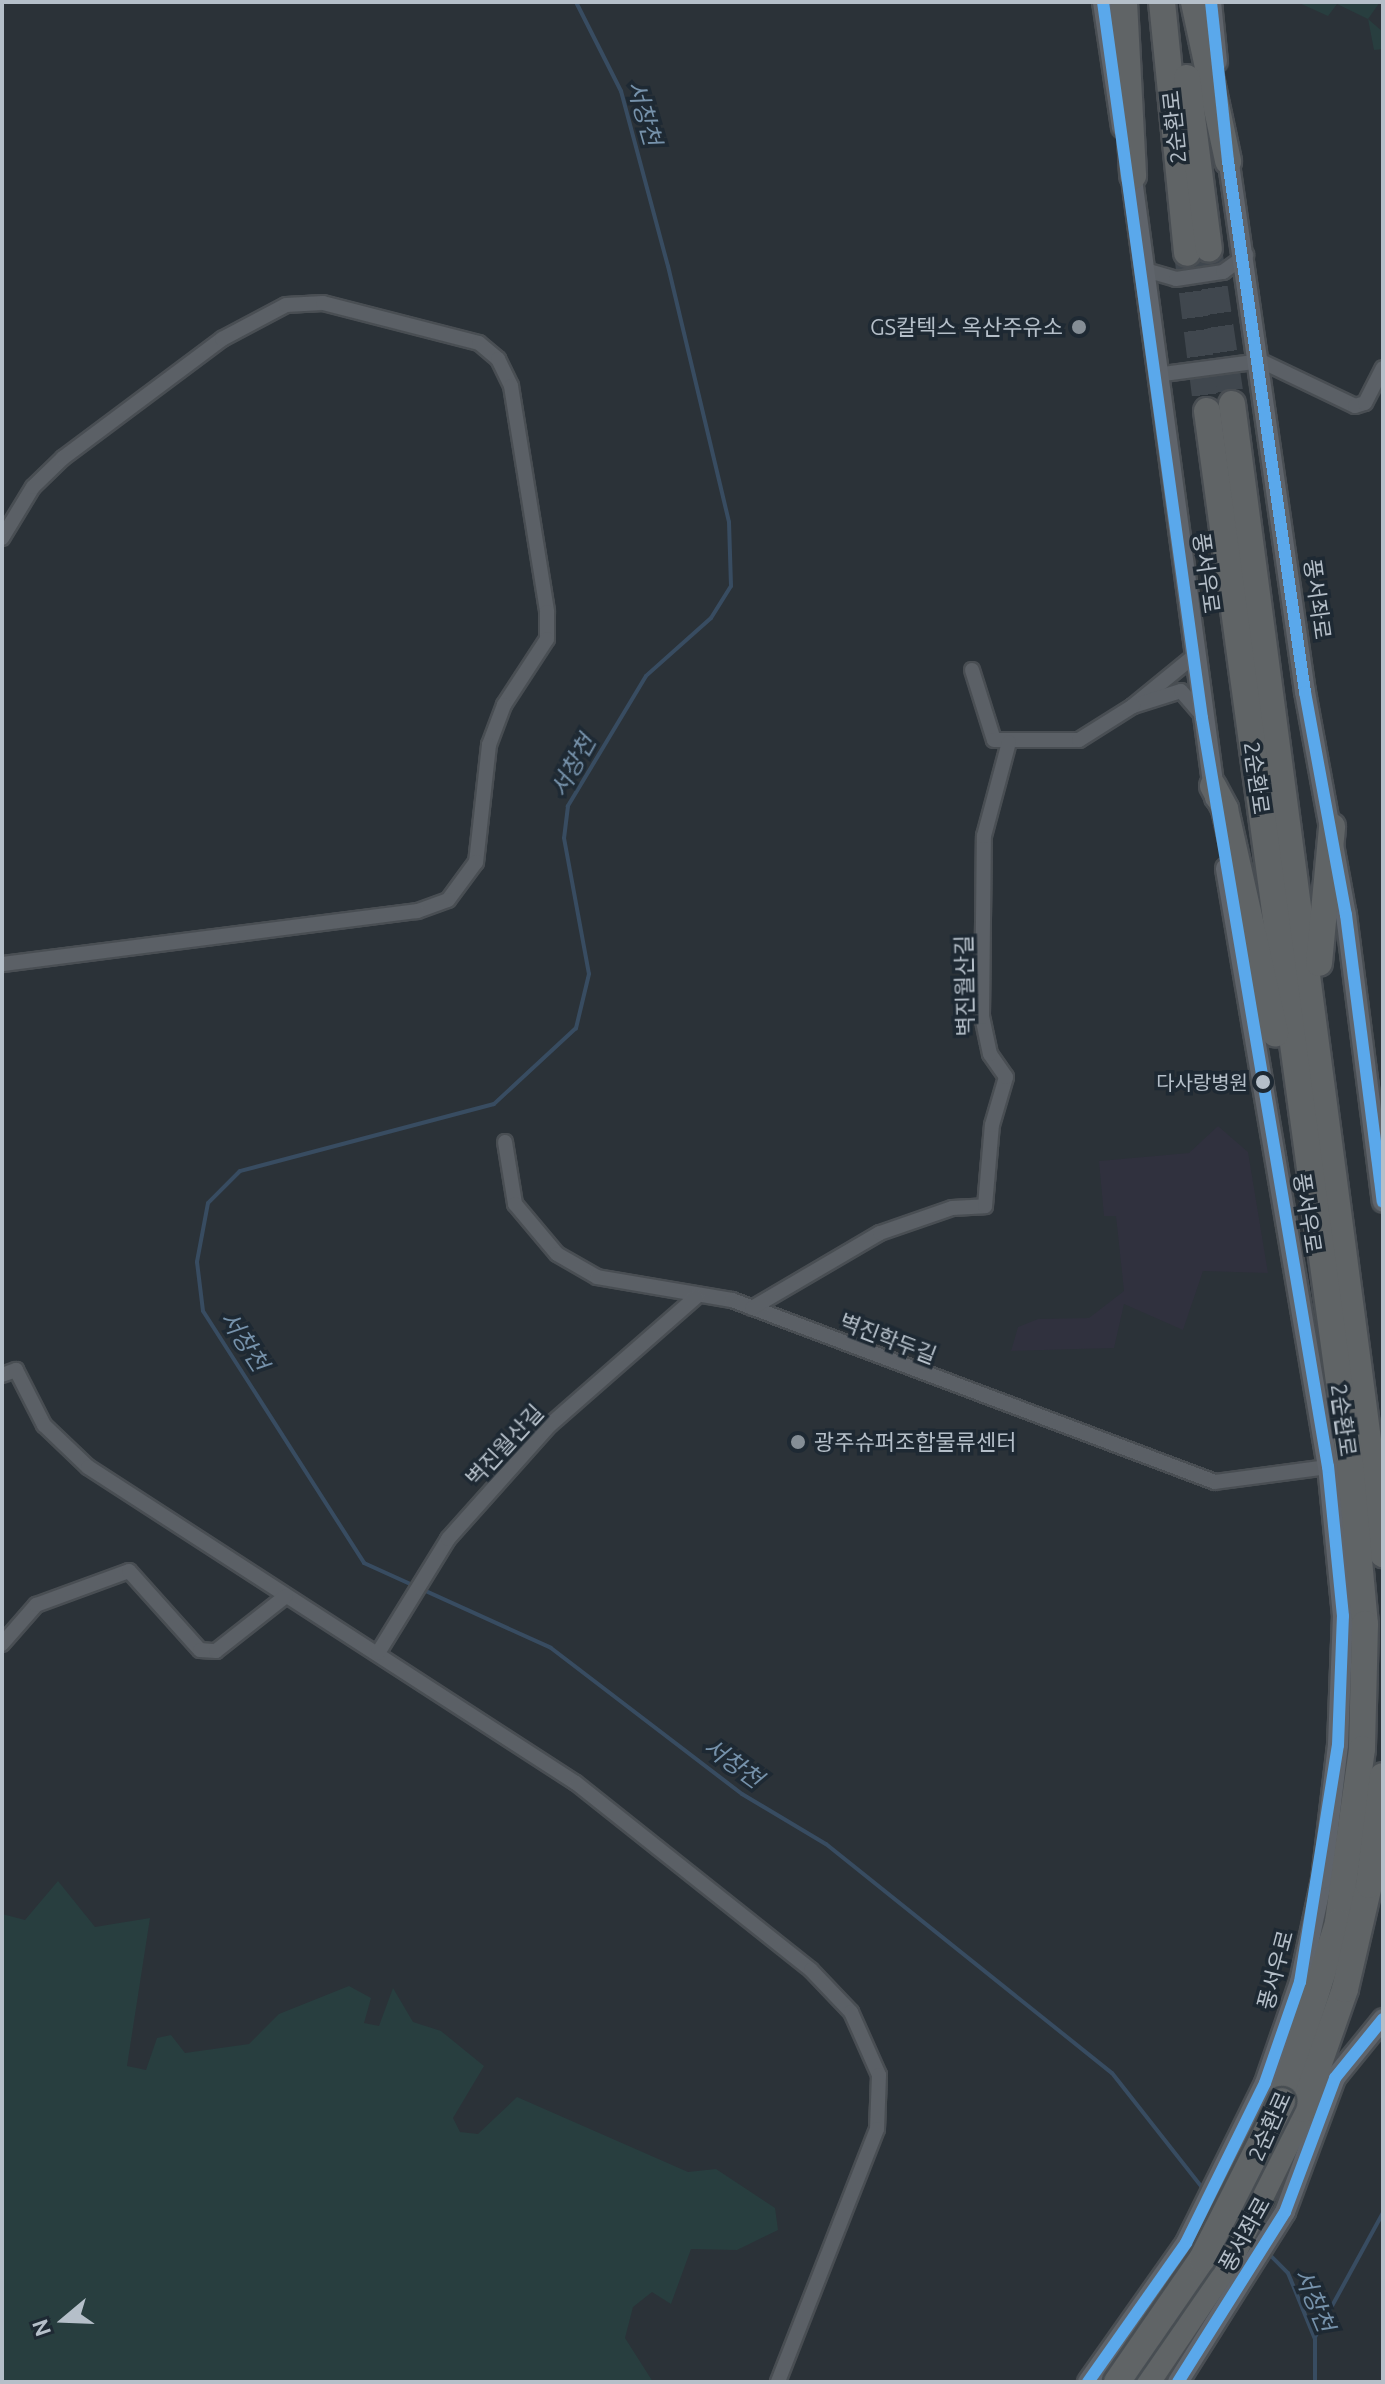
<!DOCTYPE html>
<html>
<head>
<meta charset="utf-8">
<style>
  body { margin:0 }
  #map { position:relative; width:1385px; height:2384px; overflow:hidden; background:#2b3238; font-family:Ubuntu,"Noto Sans KR",sans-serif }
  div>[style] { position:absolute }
  .medical>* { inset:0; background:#30313e }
  .green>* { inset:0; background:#283e3f }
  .stream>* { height:4px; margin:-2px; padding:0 2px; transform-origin:2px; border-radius:2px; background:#384c61 }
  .highway-tunnel>* { height:26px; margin-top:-13px; transform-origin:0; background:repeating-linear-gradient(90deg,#40474e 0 26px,transparent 0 39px) }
  .roads { filter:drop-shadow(2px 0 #494e53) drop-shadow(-2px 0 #494e53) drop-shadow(0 2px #494e53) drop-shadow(0 -2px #494e53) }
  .street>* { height:14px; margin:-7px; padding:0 7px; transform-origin:7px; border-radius:7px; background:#5b6066 }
  .secondary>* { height:20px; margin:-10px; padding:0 10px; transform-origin:10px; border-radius:10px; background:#5f646b }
  .highway>* { height:26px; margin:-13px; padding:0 13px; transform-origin:13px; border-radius:13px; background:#606466 }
  .bridges { filter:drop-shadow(2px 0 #484e53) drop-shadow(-2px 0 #484e53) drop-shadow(0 2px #484e53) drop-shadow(0 -2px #484e53) }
  .highway-bridge>* { height:26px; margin:-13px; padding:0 13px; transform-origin:13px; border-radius:13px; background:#606466 }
  .bus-1>* { height:12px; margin:-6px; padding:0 6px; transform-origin:6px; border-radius:6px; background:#5aa8eb }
  .dots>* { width:22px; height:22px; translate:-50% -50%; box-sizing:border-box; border:4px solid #1e2933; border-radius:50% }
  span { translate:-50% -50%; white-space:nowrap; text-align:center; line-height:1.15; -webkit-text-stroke:7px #1e2933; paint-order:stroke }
  .bus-label { font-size:20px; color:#b5bfc9 }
  .right { translate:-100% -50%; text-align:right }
  .street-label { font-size:22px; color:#b5bfc9 }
  .poi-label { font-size:22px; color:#b5bfc9 }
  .left { translate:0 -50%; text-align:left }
  .water-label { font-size:24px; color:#7692ab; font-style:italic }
  .frame { position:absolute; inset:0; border:4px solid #b5bfc9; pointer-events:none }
  .north { position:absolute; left:24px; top:2280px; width:80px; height:80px; -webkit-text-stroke:6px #1e2933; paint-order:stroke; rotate:251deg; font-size:22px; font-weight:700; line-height:32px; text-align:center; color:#b5bfc9 }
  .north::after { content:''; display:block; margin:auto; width:28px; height:36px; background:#b5bfc9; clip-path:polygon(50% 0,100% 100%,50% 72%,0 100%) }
</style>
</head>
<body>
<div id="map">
  <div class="medical">
    <i style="clip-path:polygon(1218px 1126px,1248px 1152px,1268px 1273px,1203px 1271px,1183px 1330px,1124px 1304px,1114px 1348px,1011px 1351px,1018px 1327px,1038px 1319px,1089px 1318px,1124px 1291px,1116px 1216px,1104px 1216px,1099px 1161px,1189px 1153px)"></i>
  </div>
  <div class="green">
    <i style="clip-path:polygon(1297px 2px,1380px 2px,1368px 19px,1383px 32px,1383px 49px,1374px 50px,1368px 19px,1337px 4px,1328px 16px)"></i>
    <i style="clip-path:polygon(58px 1881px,95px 1927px,150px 1918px,127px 2066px,146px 2070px,157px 2038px,171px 2035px,185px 2053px,249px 2044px,279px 2014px,349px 1986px,371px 1998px,364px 2023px,379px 2026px,393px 1988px,413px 2022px,441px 2031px,484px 2066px,453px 2118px,460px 2132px,478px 2134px,517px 2097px,688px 2172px,716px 2169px,775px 2208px,778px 2230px,737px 2250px,691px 2249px,671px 2304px,652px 2292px,633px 2307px,625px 2338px,653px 2382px,2px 2382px,2px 1914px,25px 1920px)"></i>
  </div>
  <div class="stream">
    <i style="left:576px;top:2px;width:100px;rotate:63.2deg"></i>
    <i style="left:621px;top:91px;width:181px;rotate:75deg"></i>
    <i style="left:668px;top:266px;width:263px;rotate:76.6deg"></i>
    <i style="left:729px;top:522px;width:64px;rotate:88.2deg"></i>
    <i style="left:731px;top:586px;width:38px;rotate:122deg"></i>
    <i style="left:711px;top:618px;width:87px;rotate:138.3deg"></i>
    <i style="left:646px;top:676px;width:152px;rotate:121deg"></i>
    <i style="left:568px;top:806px;width:32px;rotate:97deg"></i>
    <i style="left:564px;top:838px;width:138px;rotate:79.6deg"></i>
    <i style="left:589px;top:974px;width:56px;rotate:103.5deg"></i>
    <i style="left:576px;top:1028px;width:112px;rotate:137.2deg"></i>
    <i style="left:494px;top:1104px;width:263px;rotate:165.2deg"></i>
    <i style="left:240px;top:1171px;width:45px;rotate:135deg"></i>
    <i style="left:208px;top:1203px;width:60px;rotate:100.6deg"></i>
    <i style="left:197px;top:1262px;width:49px;rotate:83deg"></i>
    <i style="left:203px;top:1311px;width:299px;rotate:57.4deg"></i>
    <i style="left:364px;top:1563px;width:205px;rotate:24.4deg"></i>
    <i style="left:551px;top:1648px;width:240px;rotate:37.4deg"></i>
    <i style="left:742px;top:1794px;width:98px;rotate:30.8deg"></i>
    <i style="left:826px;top:1844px;width:366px;rotate:38.7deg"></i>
    <i style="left:1112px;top:2073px;width:150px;rotate:51.8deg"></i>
    <i style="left:1268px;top:2253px;width:28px;rotate:45deg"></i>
    <i style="left:1288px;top:2273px;width:71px;rotate:67.8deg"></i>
    <i style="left:1315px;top:2339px;width:43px;rotate:90deg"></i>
    <i style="left:1315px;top:2337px;width:141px;rotate:-61.3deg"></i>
  </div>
  <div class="highway-tunnel">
    <i style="left:1209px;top:249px;width:157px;rotate:81.6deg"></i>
    <i style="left:1187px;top:253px;width:159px;rotate:82.8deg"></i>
  </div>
  <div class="roads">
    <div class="street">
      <i style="left:1142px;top:269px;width:35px;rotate:16deg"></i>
      <i style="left:1176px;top:279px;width:48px;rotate:-8.5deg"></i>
      <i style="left:1223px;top:272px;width:29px;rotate:-36deg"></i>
      <i style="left:1156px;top:375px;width:106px;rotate:-7.6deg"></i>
      <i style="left:1261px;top:361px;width:104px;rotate:25.6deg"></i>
      <i style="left:1355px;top:406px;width:10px;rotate:-17deg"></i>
      <i style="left:1365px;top:403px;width:39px;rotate:-63deg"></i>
      <i style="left:2px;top:538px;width:60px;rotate:-58.7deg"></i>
      <i style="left:33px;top:487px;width:42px;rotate:-44deg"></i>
      <i style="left:63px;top:458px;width:199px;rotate:-36.8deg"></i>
      <i style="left:222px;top:339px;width:72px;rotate:-28deg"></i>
      <i style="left:286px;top:305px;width:37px;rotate:-3deg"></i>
      <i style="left:323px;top:303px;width:161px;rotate:14.4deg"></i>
      <i style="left:479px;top:343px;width:25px;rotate:40deg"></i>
      <i style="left:498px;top:359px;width:30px;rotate:64deg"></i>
      <i style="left:511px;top:386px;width:229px;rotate:80.9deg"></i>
      <i style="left:547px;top:612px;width:27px;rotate:90deg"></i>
      <i style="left:547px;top:639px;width:79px;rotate:123.1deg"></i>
      <i style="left:504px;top:705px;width:43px;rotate:110.6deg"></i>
      <i style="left:489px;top:745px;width:118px;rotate:96.3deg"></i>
      <i style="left:476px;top:862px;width:47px;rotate:126.4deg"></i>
      <i style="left:448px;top:900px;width:33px;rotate:160deg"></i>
      <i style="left:417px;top:911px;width:418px;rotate:172.7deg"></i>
      <i style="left:1194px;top:656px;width:79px;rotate:140.7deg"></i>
      <i style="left:1133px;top:706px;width:50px;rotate:-17.4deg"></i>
      <i style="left:1181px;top:691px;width:28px;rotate:49deg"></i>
      <i style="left:972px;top:670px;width:73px;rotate:72.6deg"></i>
      <i style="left:994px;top:740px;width:85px"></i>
      <i style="left:1079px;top:740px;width:64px;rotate:-32.2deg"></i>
      <i style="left:505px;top:1142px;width:63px;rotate:80.8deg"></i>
      <i style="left:515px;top:1204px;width:65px;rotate:50deg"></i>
      <i style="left:557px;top:1254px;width:46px;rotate:29.9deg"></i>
      <i style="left:597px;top:1277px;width:137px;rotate:9.7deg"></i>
      <i style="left:732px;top:1300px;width:516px;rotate:20.65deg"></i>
      <i style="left:1215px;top:1482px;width:114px;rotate:-7.6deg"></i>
      <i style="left:752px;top:1308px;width:148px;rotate:-30.4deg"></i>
      <i style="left:880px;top:1233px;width:76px;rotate:-19.1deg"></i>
      <i style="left:952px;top:1208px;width:33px;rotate:-3deg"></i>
      <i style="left:985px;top:1206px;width:81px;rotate:-85.1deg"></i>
      <i style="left:992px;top:1125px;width:50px;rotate:-73.7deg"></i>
      <i style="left:1006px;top:1077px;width:28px;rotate:-125deg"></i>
      <i style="left:990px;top:1054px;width:38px;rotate:-102deg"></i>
      <i style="left:982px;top:1017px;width:181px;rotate:-89.4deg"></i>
      <i style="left:984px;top:836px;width:97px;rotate:-75.1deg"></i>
      <i style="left:2px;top:1375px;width:15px;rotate:-20deg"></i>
      <i style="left:16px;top:1370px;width:62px;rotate:63deg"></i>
      <i style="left:44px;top:1425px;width:61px;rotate:43.7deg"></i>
      <i style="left:88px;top:1467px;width:581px;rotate:32.92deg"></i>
      <i style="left:576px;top:1783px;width:300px;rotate:38.5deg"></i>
      <i style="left:811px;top:1970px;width:58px;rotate:46.4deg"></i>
      <i style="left:851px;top:2012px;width:69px;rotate:66deg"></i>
      <i style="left:879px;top:2075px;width:54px;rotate:92.1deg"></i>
      <i style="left:877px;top:2129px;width:272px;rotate:111.4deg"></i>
      <i style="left:2px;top:1644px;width:52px;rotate:-48.9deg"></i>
      <i style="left:36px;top:1605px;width:99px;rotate:-20.1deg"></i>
      <i style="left:129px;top:1571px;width:106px;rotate:48.1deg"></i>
      <i style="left:200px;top:1650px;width:16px;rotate:4deg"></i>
      <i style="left:216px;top:1651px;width:89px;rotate:-38.2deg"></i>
      <i style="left:378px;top:1653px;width:134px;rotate:-58.4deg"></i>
      <i style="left:448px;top:1539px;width:154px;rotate:-48.2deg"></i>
      <i style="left:551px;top:1424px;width:193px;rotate:-41.2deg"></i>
    </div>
    <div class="secondary">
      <i style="left:1103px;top:2px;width:127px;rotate:81.4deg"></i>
      <i style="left:1211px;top:2px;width:60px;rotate:84.3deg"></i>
      <i style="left:1227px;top:150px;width:548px;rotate:81.81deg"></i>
      <i style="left:1305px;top:692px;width:227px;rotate:79.6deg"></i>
      <i style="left:1346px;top:915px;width:289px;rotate:82.7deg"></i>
      <i style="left:1130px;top:164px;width:640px;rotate:82.36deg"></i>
      <i style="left:1088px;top:2382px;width:170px;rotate:-54.8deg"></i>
      <i style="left:1186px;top:2243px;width:178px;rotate:-63.7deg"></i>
      <i style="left:1265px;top:2083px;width:107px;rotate:-70.9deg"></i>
      <i style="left:1300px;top:1982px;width:105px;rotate:-77.9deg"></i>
      <i style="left:1322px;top:1879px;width:135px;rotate:-83.2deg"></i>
      <i style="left:1338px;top:1745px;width:129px;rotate:-87.8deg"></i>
      <i style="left:1343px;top:1616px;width:150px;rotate:-95.7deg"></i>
      <i style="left:1328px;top:1467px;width:607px;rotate:-99.68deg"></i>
      <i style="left:1178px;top:2382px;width:201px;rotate:-57.8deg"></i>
      <i style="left:1285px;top:2212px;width:143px;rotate:-69.5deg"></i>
      <i style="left:1335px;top:2078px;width:76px;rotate:-50.9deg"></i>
    </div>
    <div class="highway">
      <i style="left:1124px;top:2px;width:174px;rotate:87deg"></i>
      <i style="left:1162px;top:2px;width:252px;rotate:84.3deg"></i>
      <i style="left:1194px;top:2px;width:163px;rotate:77.9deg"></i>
      <i style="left:1187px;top:78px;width:172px;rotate:82.7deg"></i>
      <i style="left:1232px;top:404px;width:1160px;rotate:82.52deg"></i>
      <i style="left:1207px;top:411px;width:1062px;rotate:82.26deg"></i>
      <i style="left:1350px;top:1463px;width:162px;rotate:84.7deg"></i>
      <i style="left:1365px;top:1624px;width:125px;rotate:91.4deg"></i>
      <i style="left:1362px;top:1749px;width:176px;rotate:97.9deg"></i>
      <i style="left:1338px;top:1923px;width:187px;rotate:107.5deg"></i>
      <i style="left:1213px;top:786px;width:26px;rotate:62deg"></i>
      <i style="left:1225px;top:809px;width:230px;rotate:77.4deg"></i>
      <i style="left:1319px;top:963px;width:137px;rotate:-84.5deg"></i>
      <i style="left:1147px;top:2382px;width:148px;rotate:-56deg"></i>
      <i style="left:1230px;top:2259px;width:167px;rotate:-64deg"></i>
      <i style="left:1303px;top:2109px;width:127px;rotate:-70.7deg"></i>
      <i style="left:1345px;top:1989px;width:107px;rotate:-77deg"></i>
      <i style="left:1369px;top:1885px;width:110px;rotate:-82.7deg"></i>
    </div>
  </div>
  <div class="bridges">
    <div class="highway-bridge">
      <i style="left:1117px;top:2382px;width:150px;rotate:-55.4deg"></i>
      <i style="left:1202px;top:2259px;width:177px;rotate:-63.1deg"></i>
    </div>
  </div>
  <div class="bus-1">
    <i style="left:1211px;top:2px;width:160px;rotate:83.9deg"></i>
    <i style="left:1228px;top:161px;width:537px;rotate:81.75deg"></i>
    <i style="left:1305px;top:692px;width:227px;rotate:79.6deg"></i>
    <i style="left:1346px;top:915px;width:289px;rotate:82.7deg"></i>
    <i style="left:1088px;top:2382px;width:170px;rotate:-54.8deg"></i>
    <i style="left:1186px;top:2243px;width:178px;rotate:-63.7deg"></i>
    <i style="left:1265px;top:2083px;width:107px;rotate:-70.9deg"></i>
    <i style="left:1300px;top:1982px;width:240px;rotate:-80.9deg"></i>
    <i style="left:1338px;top:1745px;width:129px;rotate:-87.8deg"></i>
    <i style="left:1343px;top:1616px;width:150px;rotate:-95.7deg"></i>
    <i style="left:1328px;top:1467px;width:760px;rotate:-99.55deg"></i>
    <i style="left:1202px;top:718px;width:723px;rotate:-97.87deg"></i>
    <i style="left:1178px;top:2382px;width:201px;rotate:-57.8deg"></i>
    <i style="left:1285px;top:2212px;width:143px;rotate:-69.5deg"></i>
    <i style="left:1335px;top:2078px;width:76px;rotate:-50.9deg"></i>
  </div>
  <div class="dots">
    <i style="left:1079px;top:327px;background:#858e96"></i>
    <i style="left:1263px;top:1082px;background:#b5bfc9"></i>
    <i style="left:798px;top:1442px;background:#858e96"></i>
  </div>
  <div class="bus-label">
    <span class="right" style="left:1248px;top:1082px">다사랑병원</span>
  </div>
  <div class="street-label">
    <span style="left:1174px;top:127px;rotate:-96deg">2순환로</span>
    <span style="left:1207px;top:573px;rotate:82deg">풍서우로</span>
    <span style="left:1318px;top:599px;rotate:82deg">풍서좌로</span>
    <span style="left:1257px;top:778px;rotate:82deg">2순환로</span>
    <span style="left:964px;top:986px;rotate:-91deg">벽진월산길</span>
    <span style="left:1308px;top:1213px;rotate:81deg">풍서우로</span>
    <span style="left:888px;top:1338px;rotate:21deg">벽진학두길</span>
    <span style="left:1344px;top:1420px;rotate:82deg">2순환로</span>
    <span style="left:504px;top:1445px;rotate:-47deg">벽진월산길</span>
    <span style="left:1275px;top:1970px;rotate:-75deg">풍서우로</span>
    <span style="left:1269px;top:2126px;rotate:-66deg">2순환로</span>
    <span style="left:1244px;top:2234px;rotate:-61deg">풍서좌로</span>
  </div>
  <div class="poi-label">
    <span class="right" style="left:1063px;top:327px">GS칼텍스 옥산주유소</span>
    <span class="left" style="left:814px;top:1442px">광주슈퍼조합물류센터</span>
  </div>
  <div class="water-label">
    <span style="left:644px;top:113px;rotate:74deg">서창천</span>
    <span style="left:573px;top:766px;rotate:-61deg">서창천</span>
    <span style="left:244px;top:1341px;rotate:57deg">서창천</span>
    <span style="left:733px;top:1763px;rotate:36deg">서창천</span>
    <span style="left:1314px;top:2300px;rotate:67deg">서창천</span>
  </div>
  <div class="frame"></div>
  <div class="north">N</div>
</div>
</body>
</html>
